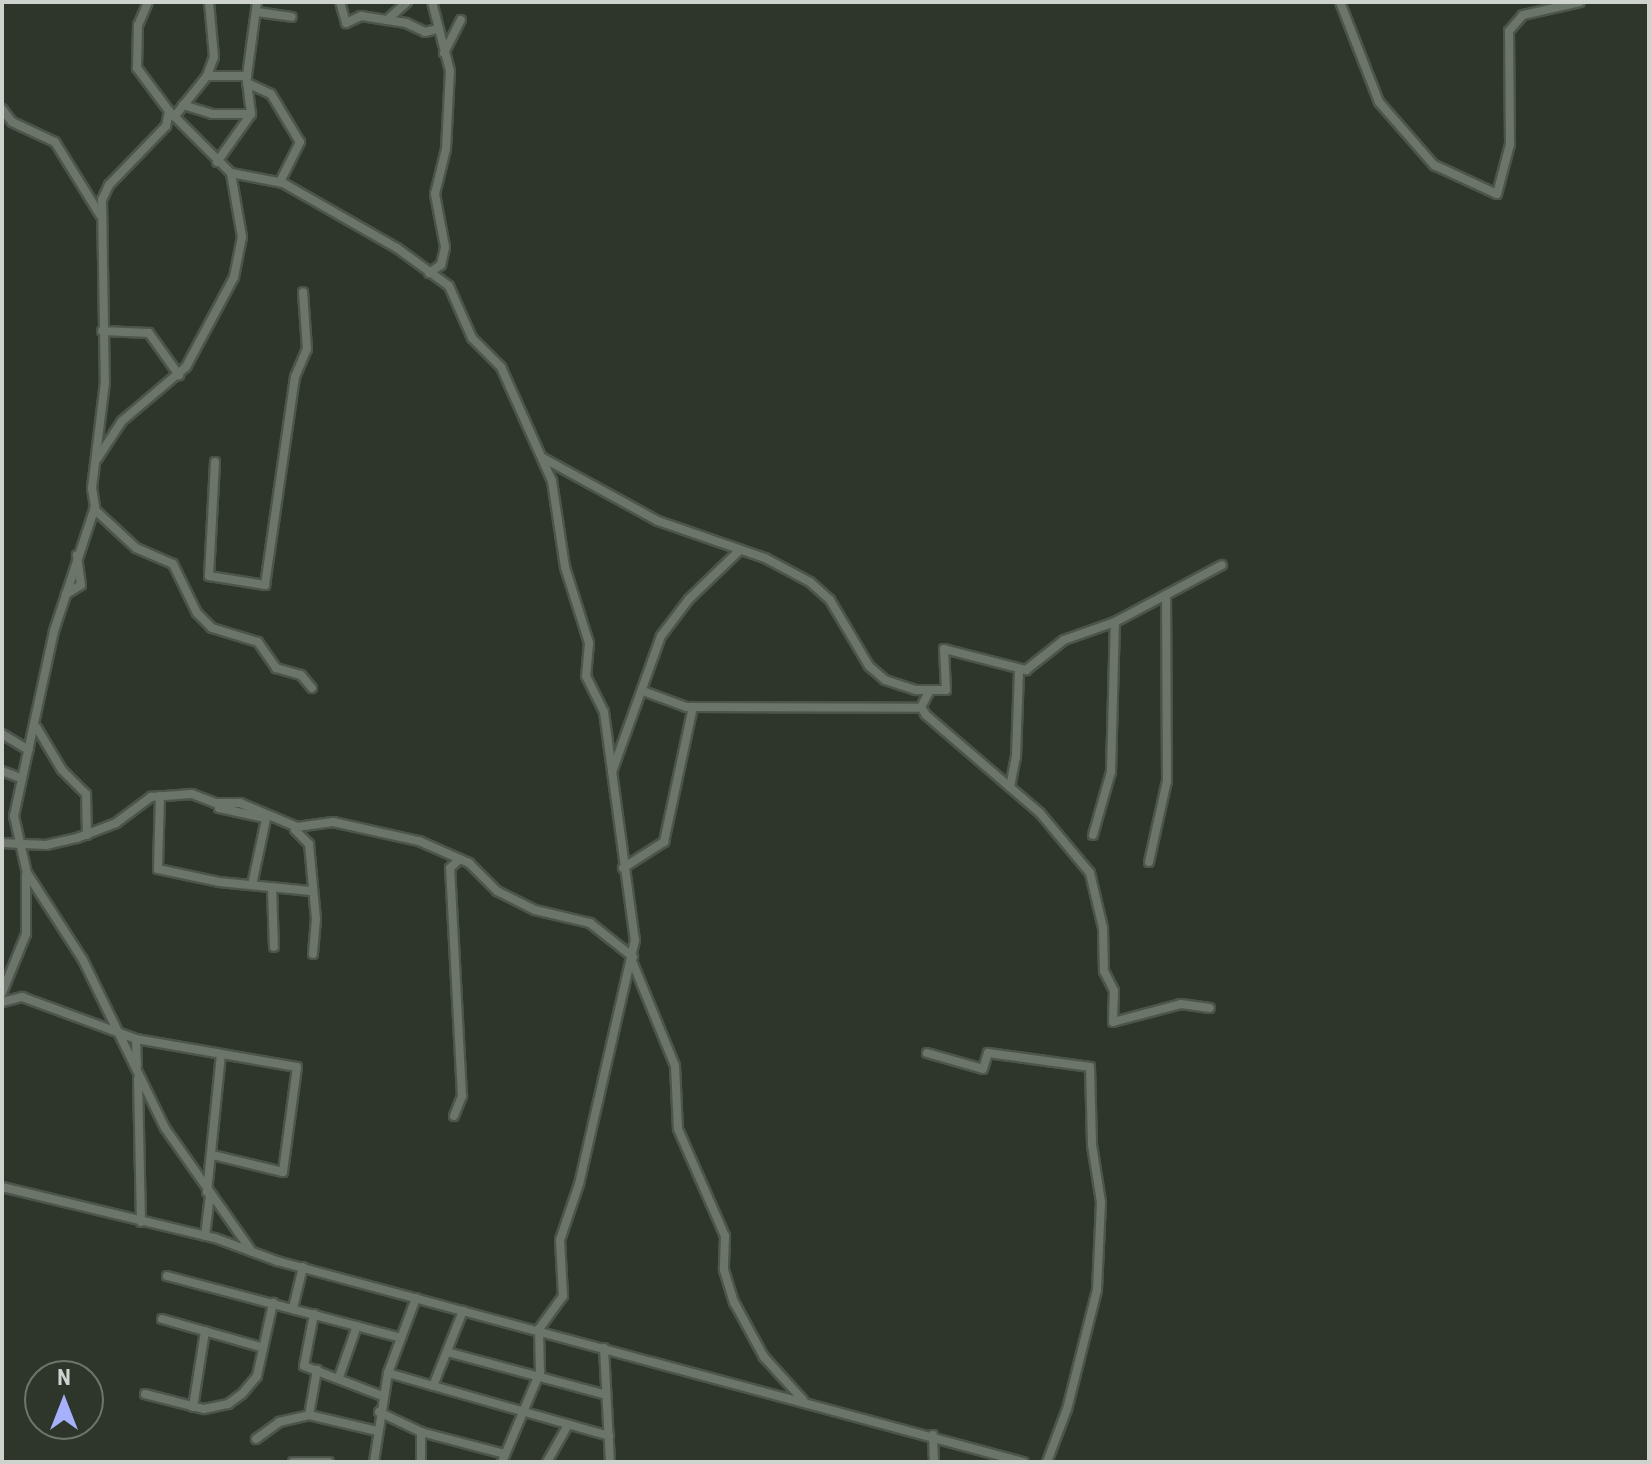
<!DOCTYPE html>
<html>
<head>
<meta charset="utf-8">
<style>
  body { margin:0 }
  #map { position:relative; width:1651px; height:1464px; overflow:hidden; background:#2e362c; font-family:"Roboto Condensed",sans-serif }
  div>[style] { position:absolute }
  .roads { filter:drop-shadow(2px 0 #4d544c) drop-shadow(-2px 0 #4d544c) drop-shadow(0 2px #4d544c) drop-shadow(0 -2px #4d544c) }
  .minor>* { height:8px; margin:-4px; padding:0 4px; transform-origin:4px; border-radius:4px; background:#6c7569 }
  span { translate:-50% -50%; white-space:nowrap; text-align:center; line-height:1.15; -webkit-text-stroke:8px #2e362c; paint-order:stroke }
  .frame { position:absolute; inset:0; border:4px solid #ced3cd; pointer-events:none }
  .north { position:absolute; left:24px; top:1360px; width:80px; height:80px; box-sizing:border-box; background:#2e362c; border:2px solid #6e756c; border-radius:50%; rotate:0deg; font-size:22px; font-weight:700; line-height:32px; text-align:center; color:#ced3cd }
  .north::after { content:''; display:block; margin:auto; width:28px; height:36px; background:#a6b1fc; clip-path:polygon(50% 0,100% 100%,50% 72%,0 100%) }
</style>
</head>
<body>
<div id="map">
  <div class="roads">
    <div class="minor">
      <i style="left:148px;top:2px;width:25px;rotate:113deg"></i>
      <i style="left:138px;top:25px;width:43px;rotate:91.3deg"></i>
      <i style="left:137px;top:68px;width:54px;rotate:53.3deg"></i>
      <i style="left:169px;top:111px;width:88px;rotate:45deg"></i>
      <i style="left:231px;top:173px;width:53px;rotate:10.9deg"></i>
      <i style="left:283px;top:183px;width:131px;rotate:29.7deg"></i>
      <i style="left:397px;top:248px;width:64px;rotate:36.2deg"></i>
      <i style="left:449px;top:286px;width:57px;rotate:66.1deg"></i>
      <i style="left:472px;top:338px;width:41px;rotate:45deg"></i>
      <i style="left:501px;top:367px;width:125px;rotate:65.9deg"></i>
      <i style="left:552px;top:481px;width:87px;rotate:81.4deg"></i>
      <i style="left:565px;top:567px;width:80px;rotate:72.5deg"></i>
      <i style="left:589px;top:643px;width:33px;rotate:95deg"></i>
      <i style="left:586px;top:676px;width:40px;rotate:63.4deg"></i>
      <i style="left:604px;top:712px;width:230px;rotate:82.3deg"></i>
      <i style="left:635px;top:940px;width:250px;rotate:102.9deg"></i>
      <i style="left:579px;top:1184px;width:59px;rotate:108.7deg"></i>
      <i style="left:560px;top:1240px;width:56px;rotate:86.9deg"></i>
      <i style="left:563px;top:1296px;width:41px;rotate:126deg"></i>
      <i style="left:539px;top:1329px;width:43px;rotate:88.7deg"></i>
      <i style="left:540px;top:1372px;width:98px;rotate:112.9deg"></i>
      <i style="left:340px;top:2px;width:22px;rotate:74deg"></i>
      <i style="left:346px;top:23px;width:17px;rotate:-25deg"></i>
      <i style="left:361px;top:16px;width:46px;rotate:8.8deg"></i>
      <i style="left:406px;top:23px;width:21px;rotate:25deg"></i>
      <i style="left:425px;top:32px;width:12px;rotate:-14deg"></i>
      <i style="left:1340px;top:2px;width:107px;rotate:68.7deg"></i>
      <i style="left:1379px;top:102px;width:84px;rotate:48.9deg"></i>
      <i style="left:1434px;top:165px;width:69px;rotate:24.7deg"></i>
      <i style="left:1497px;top:194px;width:52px;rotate:-75.4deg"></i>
      <i style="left:1510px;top:144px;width:113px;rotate:-90.5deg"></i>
      <i style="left:1509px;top:31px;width:21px;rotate:-49deg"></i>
      <i style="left:1523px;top:15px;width:58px;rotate:-12.8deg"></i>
      <i style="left:257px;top:12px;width:35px;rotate:8deg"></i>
      <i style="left:387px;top:20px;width:27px;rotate:-42deg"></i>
      <i style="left:444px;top:53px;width:37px;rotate:-63deg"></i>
      <i style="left:207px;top:76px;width:40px"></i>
      <i style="left:247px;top:76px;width:75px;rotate:-82.3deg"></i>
      <i style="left:247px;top:83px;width:26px;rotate:25deg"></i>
      <i style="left:271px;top:94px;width:56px;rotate:58.9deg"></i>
      <i style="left:300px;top:142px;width:45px;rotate:116.6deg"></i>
      <i style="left:183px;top:105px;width:30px;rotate:17deg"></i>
      <i style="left:212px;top:114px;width:39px"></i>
      <i style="left:2px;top:109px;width:16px;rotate:52deg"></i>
      <i style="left:12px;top:122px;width:47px;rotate:24.9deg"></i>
      <i style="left:55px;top:142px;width:86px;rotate:58.3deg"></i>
      <i style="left:169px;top:111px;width:15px;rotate:101deg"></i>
      <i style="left:166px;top:126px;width:82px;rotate:134deg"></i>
      <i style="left:109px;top:185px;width:17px;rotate:115deg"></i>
      <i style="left:102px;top:200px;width:182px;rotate:89.1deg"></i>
      <i style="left:105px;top:382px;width:107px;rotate:97deg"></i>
      <i style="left:92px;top:488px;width:19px;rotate:81deg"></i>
      <i style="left:95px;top:507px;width:131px;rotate:108.3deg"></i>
      <i style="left:54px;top:631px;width:189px;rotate:102.2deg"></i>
      <i style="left:14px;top:816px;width:58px;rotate:77.2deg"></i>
      <i style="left:27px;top:873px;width:103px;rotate:57.2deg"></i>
      <i style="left:83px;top:960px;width:187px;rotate:64deg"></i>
      <i style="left:165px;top:1128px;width:151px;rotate:54.9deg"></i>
      <i style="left:174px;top:117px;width:53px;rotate:-51.2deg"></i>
      <i style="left:207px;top:76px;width:20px;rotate:-70deg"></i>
      <i style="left:214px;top:57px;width:55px;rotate:-95.2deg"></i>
      <i style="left:217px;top:162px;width:59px;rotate:-54.7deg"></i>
      <i style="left:251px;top:114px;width:35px;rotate:-97deg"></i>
      <i style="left:429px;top:273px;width:14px;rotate:-34deg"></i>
      <i style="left:441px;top:265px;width:18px;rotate:-77deg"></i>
      <i style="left:445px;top:247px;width:54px;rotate:-100.7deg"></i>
      <i style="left:435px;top:194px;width:46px;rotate:-76.3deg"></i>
      <i style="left:446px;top:149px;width:78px;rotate:-87.1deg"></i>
      <i style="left:450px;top:71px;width:71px;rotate:-104.6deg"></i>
      <i style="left:102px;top:331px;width:47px;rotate:2.4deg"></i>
      <i style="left:149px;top:333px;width:52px;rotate:54.5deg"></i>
      <i style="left:543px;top:458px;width:131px;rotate:28.7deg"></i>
      <i style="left:658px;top:521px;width:113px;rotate:19.1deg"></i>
      <i style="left:765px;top:558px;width:51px;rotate:28.1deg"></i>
      <i style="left:810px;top:582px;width:27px;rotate:42deg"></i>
      <i style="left:830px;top:600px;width:77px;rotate:59.4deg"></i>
      <i style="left:869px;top:666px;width:21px;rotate:41deg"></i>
      <i style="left:885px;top:680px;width:33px;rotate:18deg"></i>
      <i style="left:916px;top:690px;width:30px"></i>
      <i style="left:946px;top:690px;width:41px;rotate:-92.8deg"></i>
      <i style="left:944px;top:649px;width:85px;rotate:14.4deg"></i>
      <i style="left:1026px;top:670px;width:48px;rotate:-38.3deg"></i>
      <i style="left:1064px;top:640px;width:54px;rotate:-19.4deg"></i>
      <i style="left:1115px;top:622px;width:121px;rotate:-28deg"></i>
      <i style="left:97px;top:459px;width:45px;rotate:-56.7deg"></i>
      <i style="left:122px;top:421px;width:84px;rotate:-40.2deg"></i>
      <i style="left:186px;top:367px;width:102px;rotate:-61.9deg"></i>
      <i style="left:234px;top:277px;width:41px;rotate:-78.7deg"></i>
      <i style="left:242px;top:237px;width:65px;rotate:-99.8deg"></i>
      <i style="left:215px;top:462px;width:114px;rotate:93deg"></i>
      <i style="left:209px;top:576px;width:57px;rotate:9.1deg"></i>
      <i style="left:265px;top:585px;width:210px;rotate:-81.8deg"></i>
      <i style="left:295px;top:377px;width:30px;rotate:-67deg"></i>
      <i style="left:307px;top:349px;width:57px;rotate:-94deg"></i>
      <i style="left:94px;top:509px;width:57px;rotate:42.9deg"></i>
      <i style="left:136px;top:548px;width:40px;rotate:23.4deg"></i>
      <i style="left:173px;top:564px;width:55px;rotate:63.9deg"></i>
      <i style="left:197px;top:613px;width:21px;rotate:45deg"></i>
      <i style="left:212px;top:628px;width:48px;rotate:16.9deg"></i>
      <i style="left:258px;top:642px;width:32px;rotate:55deg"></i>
      <i style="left:276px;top:668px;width:26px;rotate:16deg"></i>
      <i style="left:301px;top:675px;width:17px;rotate:50deg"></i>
      <i style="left:66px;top:594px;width:17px;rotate:-31deg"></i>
      <i style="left:81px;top:585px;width:30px;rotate:-98deg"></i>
      <i style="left:643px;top:691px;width:46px;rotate:20.4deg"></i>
      <i style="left:686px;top:707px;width:235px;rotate:0.2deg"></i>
      <i style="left:929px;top:692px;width:17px;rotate:118deg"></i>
      <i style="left:921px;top:707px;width:9px;rotate:58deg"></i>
      <i style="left:926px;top:715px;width:150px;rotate:40.7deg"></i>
      <i style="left:1040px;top:813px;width:78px;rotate:50.2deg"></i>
      <i style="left:1090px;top:873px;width:57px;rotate:76.7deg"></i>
      <i style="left:1103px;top:928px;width:43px;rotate:88.7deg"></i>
      <i style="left:1104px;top:971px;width:22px;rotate:63deg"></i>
      <i style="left:1114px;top:991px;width:31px;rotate:92deg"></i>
      <i style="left:1113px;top:1022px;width:70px;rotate:-14.8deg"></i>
      <i style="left:1181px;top:1004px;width:29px;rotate:8deg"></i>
      <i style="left:37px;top:728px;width:49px;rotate:59.2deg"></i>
      <i style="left:62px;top:770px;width:34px;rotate:45deg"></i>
      <i style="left:86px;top:794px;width:41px;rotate:88.6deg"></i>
      <i style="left:2px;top:734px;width:31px;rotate:31deg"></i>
      <i style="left:2px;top:771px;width:19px;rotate:21deg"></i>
      <i style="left:612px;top:772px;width:145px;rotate:-70.2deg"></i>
      <i style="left:661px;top:636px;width:46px;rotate:-52.9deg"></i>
      <i style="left:689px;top:599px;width:71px;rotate:-43.9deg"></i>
      <i style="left:1010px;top:787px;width:31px;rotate:-79deg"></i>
      <i style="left:1016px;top:757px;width:86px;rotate:-88deg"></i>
      <i style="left:160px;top:796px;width:73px;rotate:91.6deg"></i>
      <i style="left:158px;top:869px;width:62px;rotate:12deg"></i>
      <i style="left:219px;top:882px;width:92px;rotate:5.6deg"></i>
      <i style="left:219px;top:808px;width:46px;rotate:12.5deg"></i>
      <i style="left:295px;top:830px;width:20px;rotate:45deg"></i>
      <i style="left:309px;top:844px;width:75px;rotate:84.7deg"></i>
      <i style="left:316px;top:919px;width:35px;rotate:95deg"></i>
      <i style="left:1093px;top:835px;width:66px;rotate:-74.1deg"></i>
      <i style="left:1111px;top:772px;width:150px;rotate:-88.5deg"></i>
      <i style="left:2px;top:843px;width:44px;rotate:2.6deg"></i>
      <i style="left:46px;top:845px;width:32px;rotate:-13deg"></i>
      <i style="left:77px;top:838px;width:42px;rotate:-21deg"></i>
      <i style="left:116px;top:823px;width:44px;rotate:-36.6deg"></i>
      <i style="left:151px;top:797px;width:41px;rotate:-4.2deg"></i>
      <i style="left:192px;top:794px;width:25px;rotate:21deg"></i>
      <i style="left:215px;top:803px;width:25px"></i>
      <i style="left:240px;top:803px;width:62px;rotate:22.8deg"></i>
      <i style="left:297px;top:827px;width:36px;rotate:-8deg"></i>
      <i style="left:333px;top:822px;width:88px;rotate:12.5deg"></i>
      <i style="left:419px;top:841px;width:55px;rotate:23.7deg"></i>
      <i style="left:469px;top:863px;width:40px;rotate:45deg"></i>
      <i style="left:497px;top:891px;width:42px;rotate:26.6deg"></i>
      <i style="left:535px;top:910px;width:57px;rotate:13.3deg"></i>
      <i style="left:590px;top:923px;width:55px;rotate:38.3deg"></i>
      <i style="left:1149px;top:862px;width:83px;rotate:-77.5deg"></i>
      <i style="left:1167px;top:781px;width:186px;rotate:-90.3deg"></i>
      <i style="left:623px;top:868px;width:49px;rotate:-32.4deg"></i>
      <i style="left:664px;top:842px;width:138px;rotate:-77.9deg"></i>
      <i style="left:252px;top:885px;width:67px;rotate:-78deg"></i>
      <i style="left:272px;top:888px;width:59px;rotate:88.1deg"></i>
      <i style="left:632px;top:961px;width:113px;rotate:67.7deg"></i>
      <i style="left:675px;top:1066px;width:63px;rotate:87.3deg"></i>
      <i style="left:678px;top:1129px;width:117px;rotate:66.3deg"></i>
      <i style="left:725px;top:1236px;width:34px;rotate:92deg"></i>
      <i style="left:724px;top:1270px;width:34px;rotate:73deg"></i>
      <i style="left:734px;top:1302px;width:63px;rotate:61.4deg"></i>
      <i style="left:764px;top:1357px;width:58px;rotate:47.8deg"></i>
      <i style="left:2px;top:993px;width:64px;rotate:-67.9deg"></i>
      <i style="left:26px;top:934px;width:59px;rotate:-90deg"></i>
      <i style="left:2px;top:1002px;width:21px;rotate:-14deg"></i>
      <i style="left:22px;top:997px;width:121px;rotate:20.2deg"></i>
      <i style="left:136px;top:1039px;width:163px;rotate:9.9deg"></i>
      <i style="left:297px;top:1067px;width:106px;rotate:97.6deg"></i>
      <i style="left:283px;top:1172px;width:73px;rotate:-166.5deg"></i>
      <i style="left:136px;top:1039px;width:27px;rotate:88deg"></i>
      <i style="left:927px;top:1053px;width:58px;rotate:15.9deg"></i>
      <i style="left:983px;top:1069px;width:17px;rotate:-73deg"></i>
      <i style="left:988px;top:1053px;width:103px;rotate:7.8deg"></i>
      <i style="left:1090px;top:1067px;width:78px;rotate:88.5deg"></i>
      <i style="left:1092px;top:1145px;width:58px;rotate:81deg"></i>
      <i style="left:1101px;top:1202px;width:88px;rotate:92.6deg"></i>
      <i style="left:1097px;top:1290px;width:123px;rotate:104.1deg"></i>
      <i style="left:1067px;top:1409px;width:57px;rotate:110.7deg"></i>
      <i style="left:138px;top:1079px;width:143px;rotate:88.8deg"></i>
      <i style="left:454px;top:1116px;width:22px;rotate:-68deg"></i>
      <i style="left:462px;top:1096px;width:228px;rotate:-93deg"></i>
      <i style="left:450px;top:868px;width:13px;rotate:-42deg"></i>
      <i style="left:2px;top:1187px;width:219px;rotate:13.5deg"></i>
      <i style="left:215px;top:1238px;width:66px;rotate:20.4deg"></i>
      <i style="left:277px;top:1261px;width:773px;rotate:15.08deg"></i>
      <i style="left:207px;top:1192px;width:138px;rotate:-84.2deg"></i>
      <i style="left:205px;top:1236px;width:39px;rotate:-83deg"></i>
      <i style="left:167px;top:1276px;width:242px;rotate:14.8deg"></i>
      <i style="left:293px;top:1308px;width:42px;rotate:-76.3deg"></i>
      <i style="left:314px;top:1314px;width:53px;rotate:100.9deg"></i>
      <i style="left:304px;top:1366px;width:84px;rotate:21deg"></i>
      <i style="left:162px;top:1319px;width:102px;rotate:15.9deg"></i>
      <i style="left:604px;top:1348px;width:114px;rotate:87deg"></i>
      <i style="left:447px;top:1352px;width:165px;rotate:15.1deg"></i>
      <i style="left:388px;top:1373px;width:230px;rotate:15.9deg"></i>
      <i style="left:339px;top:1377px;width:54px;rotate:-70.6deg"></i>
      <i style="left:433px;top:1386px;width:81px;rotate:-68.2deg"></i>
      <i style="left:145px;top:1394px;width:61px;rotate:14.3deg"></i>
      <i style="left:204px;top:1409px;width:25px;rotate:-12deg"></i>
      <i style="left:228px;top:1404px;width:17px;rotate:-36deg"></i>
      <i style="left:242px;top:1394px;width:23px;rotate:-50deg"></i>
      <i style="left:257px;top:1376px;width:75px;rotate:-77.6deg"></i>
      <i style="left:193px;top:1407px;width:77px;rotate:-81deg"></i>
      <i style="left:379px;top:1412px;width:47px;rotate:25.5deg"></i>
      <i style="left:421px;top:1432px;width:86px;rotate:14.8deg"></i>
      <i style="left:309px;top:1415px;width:46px;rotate:-79.9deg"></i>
      <i style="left:933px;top:1435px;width:27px;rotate:88deg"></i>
      <i style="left:256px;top:1439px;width:29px;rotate:-36deg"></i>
      <i style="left:279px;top:1422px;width:31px;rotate:-13deg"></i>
      <i style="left:309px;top:1415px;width:70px;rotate:13.2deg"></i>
      <i style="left:293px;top:1462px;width:36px"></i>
      <i style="left:374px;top:1462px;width:90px;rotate:-81.1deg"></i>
      <i style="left:388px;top:1373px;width:80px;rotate:-69.5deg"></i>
      <i style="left:421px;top:1462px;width:30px;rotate:-90deg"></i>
      <i style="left:547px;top:1462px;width:43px;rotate:-60.4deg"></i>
    </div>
  </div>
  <div class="frame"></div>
  <div class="north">N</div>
</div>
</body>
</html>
